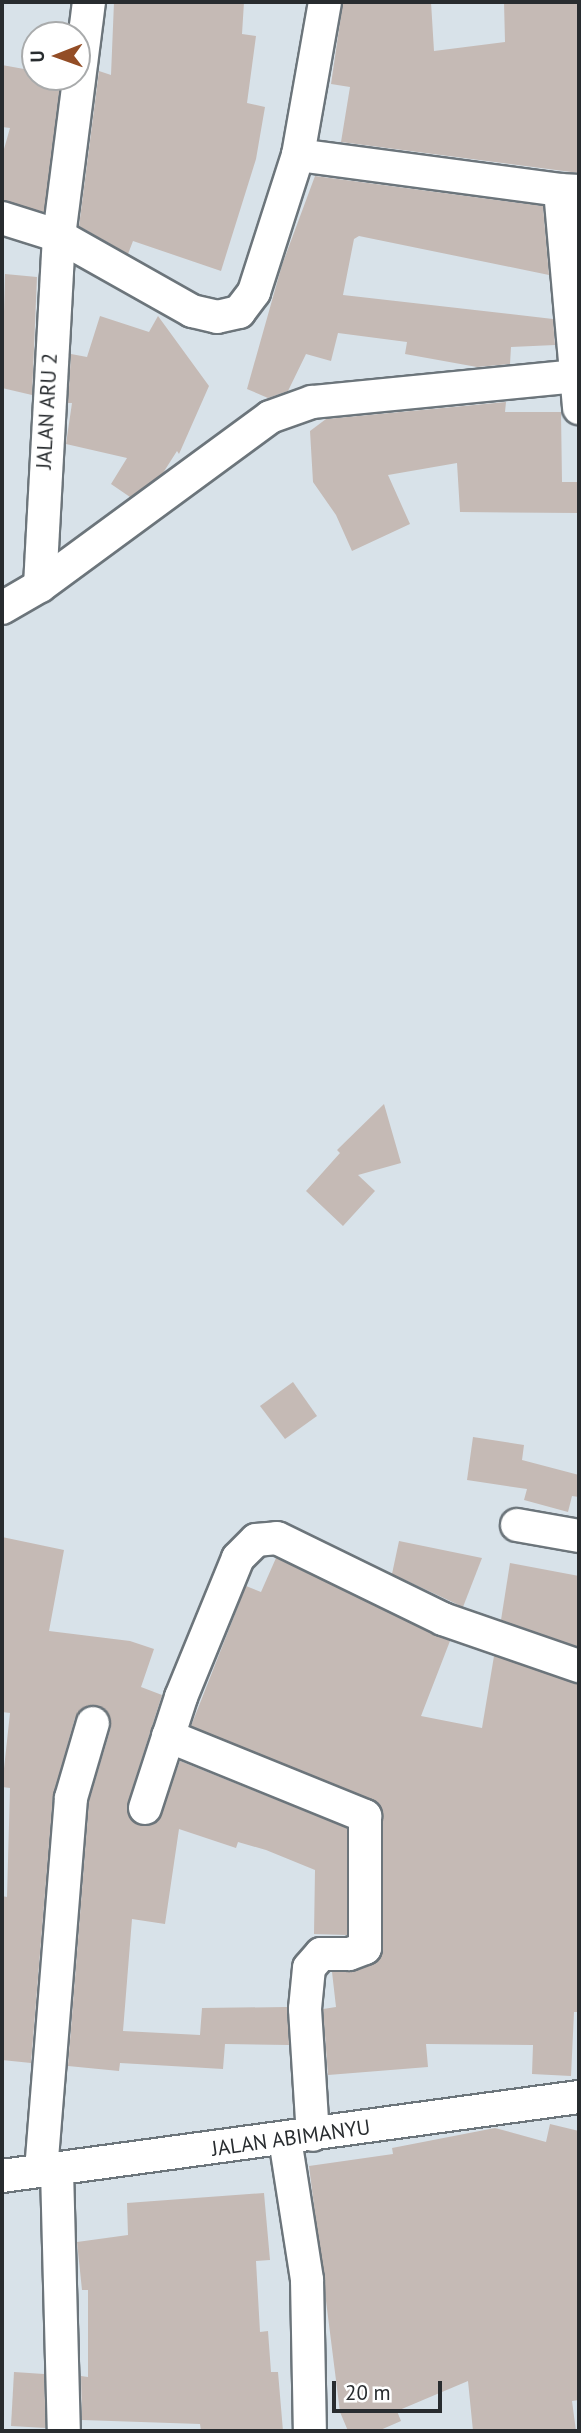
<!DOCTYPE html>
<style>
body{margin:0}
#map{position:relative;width:581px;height:2433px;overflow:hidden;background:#d8e2e9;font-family:"PT Sans",sans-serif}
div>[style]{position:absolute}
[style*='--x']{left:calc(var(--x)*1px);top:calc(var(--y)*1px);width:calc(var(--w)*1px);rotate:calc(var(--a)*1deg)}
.building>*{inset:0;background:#c5bab5}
.roads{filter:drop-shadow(2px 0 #6c757b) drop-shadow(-2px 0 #6c757b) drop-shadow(0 2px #6c757b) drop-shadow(0 -2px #6c757b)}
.street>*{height:32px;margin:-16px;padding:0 16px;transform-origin:16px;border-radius:16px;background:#fff}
span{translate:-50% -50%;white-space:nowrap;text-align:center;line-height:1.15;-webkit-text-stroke:5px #fff;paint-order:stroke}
.street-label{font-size:21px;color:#282c2f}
.frame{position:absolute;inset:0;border:4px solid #282c2f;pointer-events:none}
.north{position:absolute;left:21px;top:21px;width:70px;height:70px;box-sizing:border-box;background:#fff;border:2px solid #a9abac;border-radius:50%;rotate:269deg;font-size:19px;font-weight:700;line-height:28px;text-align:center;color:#282c2f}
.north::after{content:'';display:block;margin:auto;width:24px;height:32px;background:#934d26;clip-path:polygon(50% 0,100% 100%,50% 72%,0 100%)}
.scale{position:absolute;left:332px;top:2381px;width:110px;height:32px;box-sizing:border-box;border:4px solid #282c2f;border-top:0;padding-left:9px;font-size:21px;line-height:24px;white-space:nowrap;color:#282c2f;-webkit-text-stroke:5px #fff;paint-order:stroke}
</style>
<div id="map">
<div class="building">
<i style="clip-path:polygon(114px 2px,244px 2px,242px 34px,256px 36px,247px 103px,265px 107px,256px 159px,221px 271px,133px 241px,128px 254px,79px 226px,99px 71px,111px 75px)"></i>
<i style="clip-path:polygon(343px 2px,431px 2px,434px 51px,505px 42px,504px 2px,579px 2px,579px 173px,341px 142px,350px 87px,331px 84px)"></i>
<i style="clip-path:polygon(2px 65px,35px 71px,35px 77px,61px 77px,44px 212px,2px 200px,2px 156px,10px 128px,2px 127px)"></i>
<i style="clip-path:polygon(315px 176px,543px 206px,549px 275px,359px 236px,354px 239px,343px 295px,553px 319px,555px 345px,511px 347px,510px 364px,477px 367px,405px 354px,407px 342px,338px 333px,331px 361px,306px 354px,288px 391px,268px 398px,247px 389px,282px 265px)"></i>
<i style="clip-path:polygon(5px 274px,37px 277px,32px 395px,2px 388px)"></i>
<i style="clip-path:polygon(100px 316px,149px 332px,158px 316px,209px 386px,179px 454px,177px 451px,163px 473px,130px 497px,111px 484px,127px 458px,66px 444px,72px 403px,68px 403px,71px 354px,87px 357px)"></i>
<i style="clip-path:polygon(506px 402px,505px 412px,561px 412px,562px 482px,577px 482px,578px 513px,460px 512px,457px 463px,388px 475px,410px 524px,352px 551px,336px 515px,313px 482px,310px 431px,326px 419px)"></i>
<i style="clip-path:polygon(384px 1104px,401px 1163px,358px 1175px,375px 1191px,343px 1226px,306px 1191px,340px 1153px,337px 1150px)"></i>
<i style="clip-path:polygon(293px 1382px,317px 1416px,285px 1439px,260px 1406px)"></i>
<i style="clip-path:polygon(473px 1437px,524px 1445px,522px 1460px,579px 1475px,579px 1497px,572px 1496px,568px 1512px,524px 1500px,527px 1489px,467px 1480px)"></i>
<i style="clip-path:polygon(2px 1537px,64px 1550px,49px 1631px,130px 1641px,154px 1649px,141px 1687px,162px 1695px,128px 1802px,132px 1821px,148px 1826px,158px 1821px,180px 1761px,347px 1828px,347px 1935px,314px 1934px,315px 1870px,266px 1850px,238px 1842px,236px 1848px,179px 1829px,165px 1924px,132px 1919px,123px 2031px,200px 2035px,202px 2008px,287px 2007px,289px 2045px,225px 2044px,223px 2069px,120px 2063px,119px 2071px,68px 2066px,89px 1801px,111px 1727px,106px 1710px,89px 1705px,75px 1718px,53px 1796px,31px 2063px,2px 2060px,2px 1896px,7px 1897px,10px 1788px,2px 1787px,10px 1713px,2px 1712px)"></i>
<i style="clip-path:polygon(399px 1541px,482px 1558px,463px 1607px,392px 1574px)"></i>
<i style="clip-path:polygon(276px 1558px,450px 1641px,421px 1716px,482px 1728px,494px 1656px,579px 1684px,579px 2012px,574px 2012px,571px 2076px,532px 2074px,533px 2045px,426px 2044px,428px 2067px,328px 2075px,323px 2009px,336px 2007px,332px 1972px,371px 1965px,383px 1949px,381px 1806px,191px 1726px,246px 1586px,261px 1592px)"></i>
<i style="clip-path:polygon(510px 1563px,579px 1576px,579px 1647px,501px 1620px)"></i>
<i style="clip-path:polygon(550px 2124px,579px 2131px,579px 2400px,572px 2401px,576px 2431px,473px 2431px,468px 2381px,397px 2411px,401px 2421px,378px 2431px,348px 2431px,340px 2412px,309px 2166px,393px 2154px,392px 2148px,495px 2128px,546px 2142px)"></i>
<i style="clip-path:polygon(264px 2193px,270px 2260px,256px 2261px,260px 2332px,268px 2331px,271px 2372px,278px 2372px,283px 2431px,201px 2431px,200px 2424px,82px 2420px,81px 2376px,88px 2377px,88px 2290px,82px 2290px,77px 2242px,128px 2235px,127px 2203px)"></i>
<i style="clip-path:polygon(14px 2372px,44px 2374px,46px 2428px,11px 2426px)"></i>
</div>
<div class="roads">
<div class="street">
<i style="--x:298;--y:155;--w:264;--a:7.6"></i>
<i style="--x:579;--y:191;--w:19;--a:-177"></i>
<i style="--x:560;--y:190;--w:219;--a:85"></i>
<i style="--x:2;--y:218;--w:60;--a:17.5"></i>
<i style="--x:59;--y:236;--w:153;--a:29.4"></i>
<i style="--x:192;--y:311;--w:26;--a:13"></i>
<i style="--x:217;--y:317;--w:23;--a:-13"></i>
<i style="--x:239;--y:312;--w:25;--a:-53"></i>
<i style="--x:254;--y:292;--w:144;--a:-72.2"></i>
<i style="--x:298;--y:155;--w:155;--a:-80"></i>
<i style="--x:40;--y:586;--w:351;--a:-86.9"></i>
<i style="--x:59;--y:236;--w:236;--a:-82.7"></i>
<i style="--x:2;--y:608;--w:44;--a:-30.1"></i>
<i style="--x:40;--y:586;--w:285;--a:-36.3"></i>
<i style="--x:270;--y:417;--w:45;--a:-19.7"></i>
<i style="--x:312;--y:402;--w:268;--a:-5.6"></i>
<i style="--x:517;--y:1525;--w:63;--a:10.1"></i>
<i style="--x:168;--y:1736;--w:213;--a:22.1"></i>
<i style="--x:365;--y:1816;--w:132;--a:90"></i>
<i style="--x:365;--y:1948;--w:17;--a:159"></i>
<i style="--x:349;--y:1954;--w:28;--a:180"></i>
<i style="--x:321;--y:1954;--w:18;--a:131"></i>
<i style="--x:309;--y:1968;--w:41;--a:95.6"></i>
<i style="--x:305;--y:2009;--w:126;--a:86.4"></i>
<i style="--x:145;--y:1808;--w:117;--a:-72"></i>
<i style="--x:181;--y:1697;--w:150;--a:-67.7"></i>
<i style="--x:238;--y:1558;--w:25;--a:-45"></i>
<i style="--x:256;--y:1540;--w:21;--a:-5"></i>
<i style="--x:277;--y:1538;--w:185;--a:26"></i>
<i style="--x:443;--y:1619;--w:144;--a:19.1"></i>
<i style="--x:285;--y:2139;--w:143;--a:81.1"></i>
<i style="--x:307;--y:2280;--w:151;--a:88.9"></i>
<i style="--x:57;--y:2170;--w:261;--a:88.5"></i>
<i style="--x:41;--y:2171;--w:374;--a:-85.4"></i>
<i style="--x:71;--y:1798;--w:78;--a:-73.7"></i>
<i style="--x:2;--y:2176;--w:582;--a:-7.8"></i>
</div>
</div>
<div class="street-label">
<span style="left:47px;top:411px;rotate:-87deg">JALAN ARU 2</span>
<span style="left:291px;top:2138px;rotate:-8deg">JALAN ABIMANYU</span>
</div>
<div class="frame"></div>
<div class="north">U</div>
<div class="scale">20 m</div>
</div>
